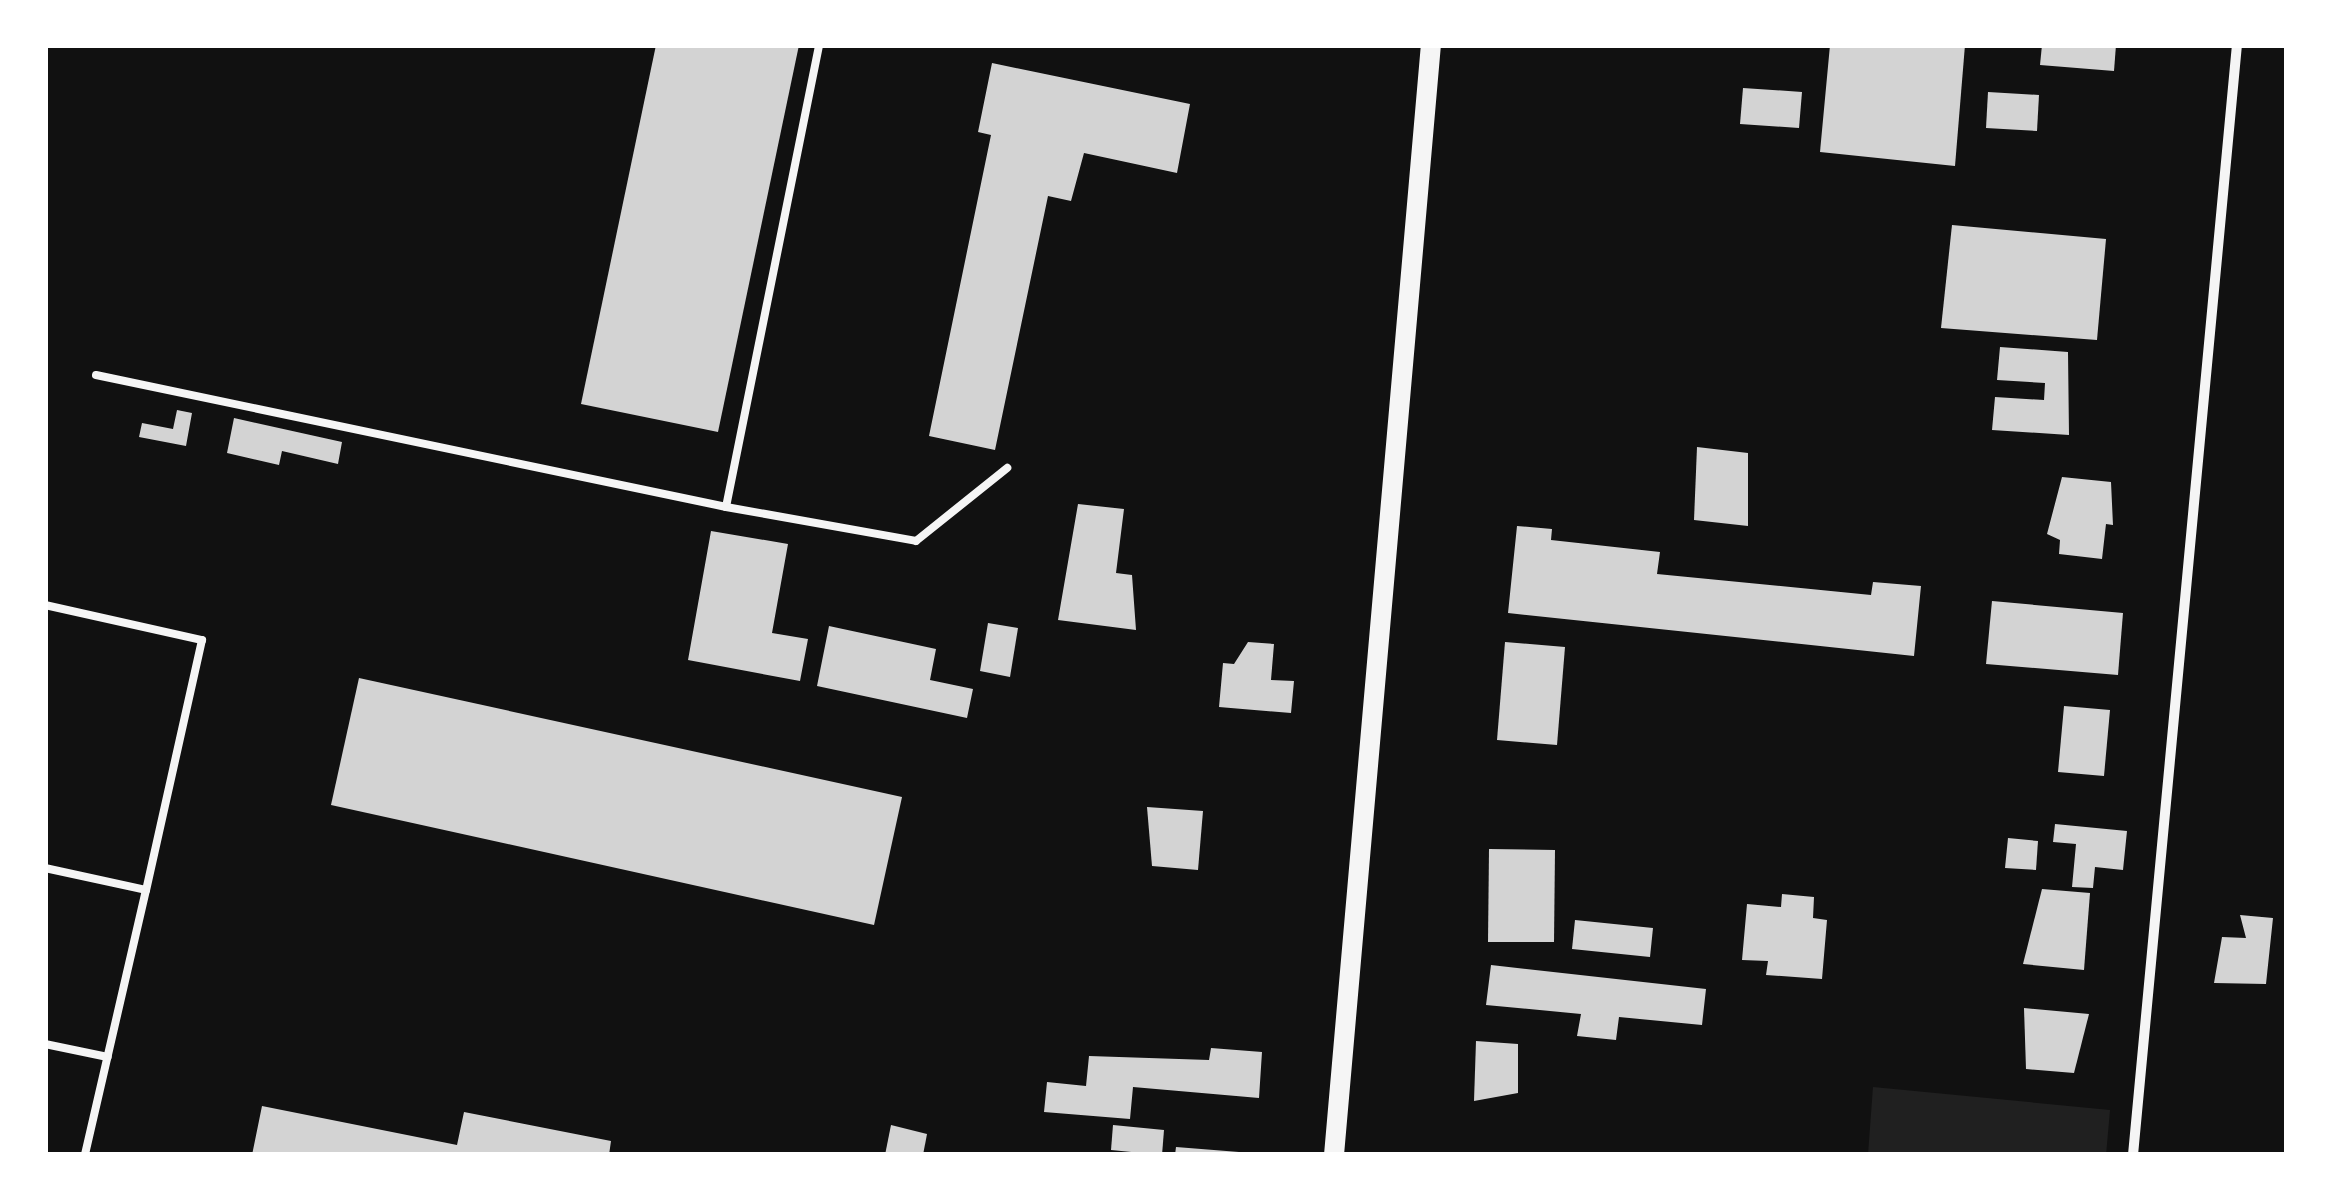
<!DOCTYPE html>
<style>
body{margin:0}
#map{position:relative;width:2332px;height:1200px;overflow:hidden;background:#111;font-family:Raleway,sans-serif}
div>[style]{position:absolute}
[style*='--x']{left:calc(var(--x)*1px);top:calc(var(--y)*1px);width:calc(var(--w)*1px);rotate:calc(var(--a)*1deg)}
.green>*{inset:0;background:#202020}
.building>*{inset:0;background:#d3d3d3}
.service>*{height:8px;margin:-4px;padding:0 4px;transform-origin:4px;border-radius:4px;background:#f5f5f5}
.minor>*{height:10px;margin:-5px;padding:0 5px;transform-origin:5px;border-radius:5px;background:#f5f5f5}
.secondary>*{height:20px;margin:-10px;padding:0 10px;transform-origin:10px;border-radius:10px;background:#f5f5f5}
span{translate:-50% -50%;white-space:nowrap;text-align:center;line-height:1.15;-webkit-text-stroke:8px #fff;paint-order:stroke}
.frame{position:absolute;inset:0;border:48px solid #fff;pointer-events:none}
</style>
<div id="map">
<div class="green">
<i style="clip-path:polygon(1873px 1087px,2110px 1110px,2106px 1155px,1868px 1155px)"></i>
</div>
<div class="building">
<i style="clip-path:polygon(656px 45px,799px 45px,718px 432px,581px 404px)"></i>
<i style="clip-path:polygon(1830px 45px,1965px 45px,1955px 166px,1820px 152px)"></i>
<i style="clip-path:polygon(2042px 45px,2116px 45px,2114px 71px,2040px 65px)"></i>
<i style="clip-path:polygon(992px 63px,1190px 104px,1177px 173px,1084px 153px,1071px 201px,1048px 196px,995px 450px,929px 436px,991px 135px,978px 132px)"></i>
<i style="clip-path:polygon(1743px 88px,1802px 92px,1799px 128px,1740px 124px)"></i>
<i style="clip-path:polygon(1988px 92px,2039px 95px,2037px 131px,1986px 128px)"></i>
<i style="clip-path:polygon(1952px 225px,2106px 239px,2097px 340px,1941px 328px)"></i>
<i style="clip-path:polygon(2000px 347px,2068px 352px,2069px 435px,1992px 430px,1995px 397px,2044px 400px,2045px 383px,1997px 380px)"></i>
<i style="clip-path:polygon(177px 410px,192px 413px,186px 446px,139px 437px,142px 423px,173px 429px)"></i>
<i style="clip-path:polygon(234px 418px,342px 442px,338px 464px,282px 451px,279px 465px,227px 453px)"></i>
<i style="clip-path:polygon(1697px 447px,1748px 453px,1748px 526px,1694px 520px)"></i>
<i style="clip-path:polygon(2062px 477px,2111px 482px,2113px 525px,2106px 524px,2102px 559px,2059px 554px,2060px 540px,2047px 534px)"></i>
<i style="clip-path:polygon(1078px 504px,1124px 509px,1116px 573px,1132px 575px,1136px 630px,1058px 620px)"></i>
<i style="clip-path:polygon(1517px 526px,1552px 529px,1551px 540px,1660px 552px,1657px 574px,1871px 595px,1873px 582px,1921px 586px,1914px 656px,1508px 613px)"></i>
<i style="clip-path:polygon(711px 531px,788px 544px,772px 633px,808px 639px,800px 681px,688px 660px)"></i>
<i style="clip-path:polygon(1992px 601px,2123px 613px,2118px 675px,1986px 664px)"></i>
<i style="clip-path:polygon(988px 623px,1018px 628px,1010px 677px,980px 671px)"></i>
<i style="clip-path:polygon(829px 626px,936px 649px,930px 680px,973px 689px,967px 718px,817px 686px)"></i>
<i style="clip-path:polygon(1248px 642px,1274px 644px,1271px 680px,1294px 681px,1291px 713px,1219px 707px,1223px 663px,1234px 664px)"></i>
<i style="clip-path:polygon(1505px 642px,1565px 647px,1557px 745px,1497px 740px)"></i>
<i style="clip-path:polygon(359px 678px,902px 797px,874px 925px,331px 805px)"></i>
<i style="clip-path:polygon(2064px 706px,2110px 710px,2104px 776px,2058px 772px)"></i>
<i style="clip-path:polygon(1147px 807px,1203px 811px,1198px 870px,1152px 866px)"></i>
<i style="clip-path:polygon(2055px 824px,2127px 831px,2123px 870px,2095px 867px,2093px 888px,2072px 887px,2076px 844px,2053px 842px)"></i>
<i style="clip-path:polygon(2008px 838px,2038px 841px,2036px 870px,2005px 868px)"></i>
<i style="clip-path:polygon(1489px 849px,1555px 850px,1554px 942px,1488px 942px)"></i>
<i style="clip-path:polygon(2042px 889px,2090px 893px,2084px 970px,2023px 964px)"></i>
<i style="clip-path:polygon(1782px 894px,1814px 897px,1813px 918px,1827px 920px,1822px 979px,1766px 975px,1768px 961px,1742px 960px,1747px 904px,1781px 907px)"></i>
<i style="clip-path:polygon(2240px 915px,2273px 918px,2266px 984px,2214px 983px,2222px 937px,2246px 938px)"></i>
<i style="clip-path:polygon(1575px 920px,1653px 928px,1650px 957px,1572px 949px)"></i>
<i style="clip-path:polygon(1491px 965px,1706px 989px,1702px 1025px,1619px 1017px,1616px 1040px,1577px 1036px,1581px 1014px,1486px 1005px)"></i>
<i style="clip-path:polygon(2024px 1008px,2089px 1014px,2074px 1073px,2026px 1069px)"></i>
<i style="clip-path:polygon(1476px 1041px,1518px 1044px,1518px 1093px,1474px 1101px)"></i>
<i style="clip-path:polygon(1211px 1048px,1262px 1052px,1259px 1098px,1133px 1087px,1130px 1119px,1044px 1112px,1047px 1082px,1086px 1086px,1089px 1056px,1209px 1060px)"></i>
<i style="clip-path:polygon(262px 1106px,457px 1145px,464px 1112px,611px 1141px,609px 1155px,252px 1155px)"></i>
<i style="clip-path:polygon(891px 1125px,927px 1134px,923px 1155px,885px 1155px)"></i>
<i style="clip-path:polygon(1113px 1125px,1164px 1130px,1162px 1155px,1111px 1150px)"></i>
<i style="clip-path:polygon(1176px 1147px,1239px 1152px,1239px 1155px,1175px 1155px)"></i>
</div>
<div class="service">
<i style="--x:96;--y:375;--w:644;--a:11.83"></i>
<i style="--x:726;--y:507;--w:471;--a:-78.6"></i>
<i style="--x:726;--y:507;--w:193;--a:10.1"></i>
<i style="--x:916;--y:541;--w:117;--a:-38.7"></i>
<i style="--x:45;--y:605;--w:161;--a:12.6"></i>
<i style="--x:202;--y:640;--w:256;--a:102.6"></i>
<i style="--x:45;--y:868;--w:103;--a:12.3"></i>
<i style="--x:146;--y:890;--w:272;--a:103"></i>
<i style="--x:45;--y:1044;--w:64;--a:11.7"></i>
</div>
<div class="minor">
<i style="--x:2133;--y:1155;--w:1115;--a:-84.65"></i>
</div>
<div class="secondary">
<i style="--x:1334;--y:1155;--w:1114;--a:-85.01"></i>
</div>
<div class="frame"></div>
</div>
